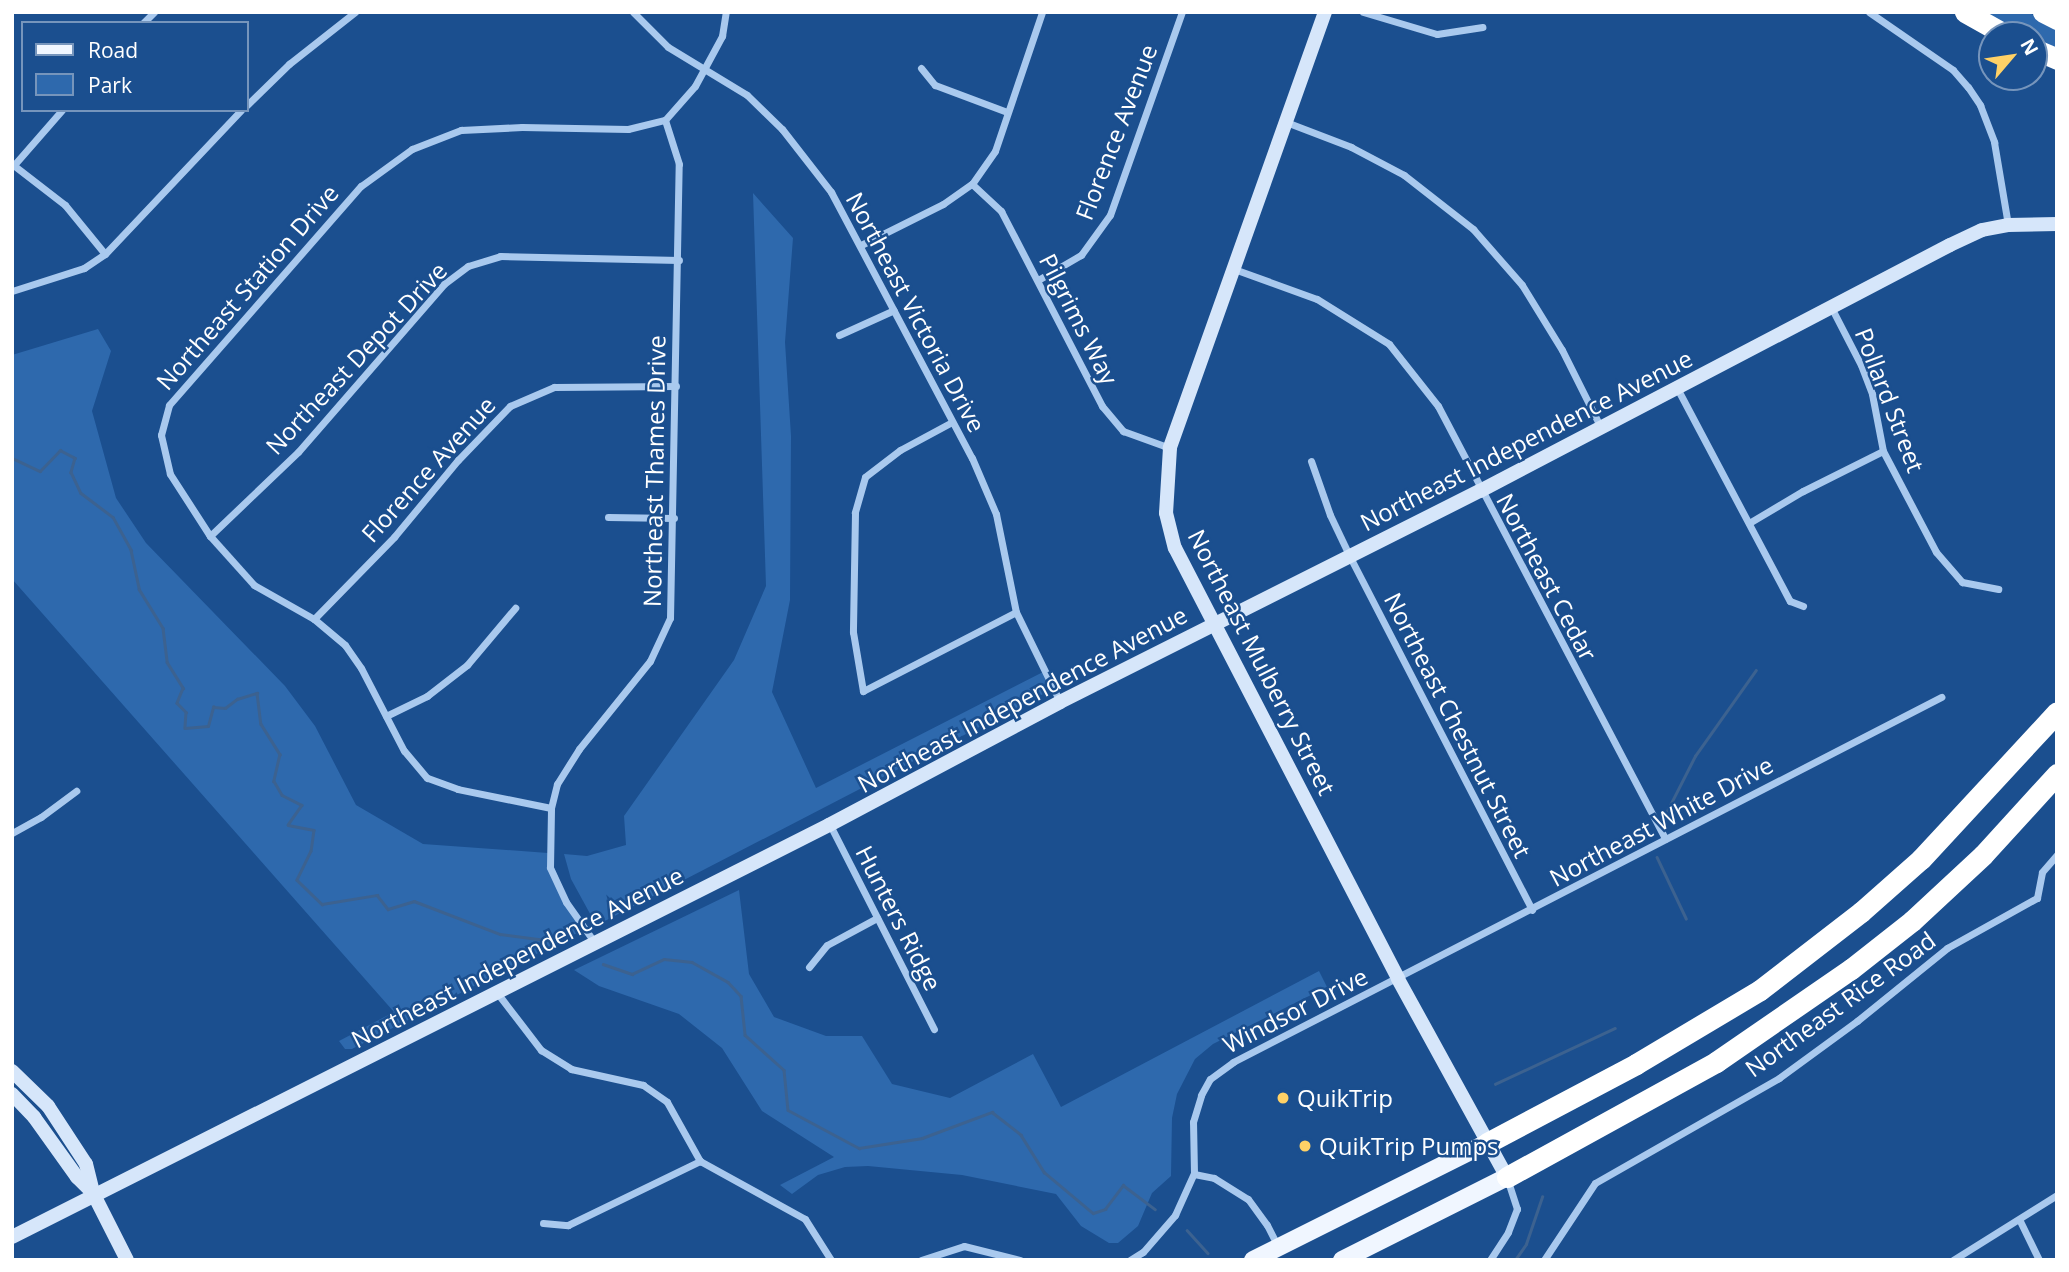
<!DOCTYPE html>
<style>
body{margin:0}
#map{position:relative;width:2069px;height:1272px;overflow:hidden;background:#1b4f8f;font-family:"Open Sans",sans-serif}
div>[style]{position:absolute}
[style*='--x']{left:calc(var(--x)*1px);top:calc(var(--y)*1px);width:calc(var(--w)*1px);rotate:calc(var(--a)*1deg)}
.green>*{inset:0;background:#2e69ad}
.stream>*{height:2.5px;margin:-1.25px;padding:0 1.25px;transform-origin:1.25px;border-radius:1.25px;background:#3c6290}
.street>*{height:7px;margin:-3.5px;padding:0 3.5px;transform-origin:3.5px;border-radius:3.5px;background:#a9c9ee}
.secondary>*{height:14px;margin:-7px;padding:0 7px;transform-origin:7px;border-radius:7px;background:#d6e6fa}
.primary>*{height:18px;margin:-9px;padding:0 9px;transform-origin:9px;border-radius:9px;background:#f0f6ff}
.highway>*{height:21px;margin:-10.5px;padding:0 10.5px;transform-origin:10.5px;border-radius:10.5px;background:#fff}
.dots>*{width:19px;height:19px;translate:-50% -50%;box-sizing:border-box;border:4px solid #1b4f8f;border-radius:50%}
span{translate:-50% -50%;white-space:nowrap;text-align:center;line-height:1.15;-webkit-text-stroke:5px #1b4f8f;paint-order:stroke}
.street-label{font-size:24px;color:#fff}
.poi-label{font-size:24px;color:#fff}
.left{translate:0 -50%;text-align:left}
.frame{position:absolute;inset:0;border:14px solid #fff;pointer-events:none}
.legend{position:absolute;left:21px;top:21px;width:228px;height:91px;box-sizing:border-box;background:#1b4f8f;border:2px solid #7695bc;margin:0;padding:9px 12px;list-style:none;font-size:21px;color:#fff}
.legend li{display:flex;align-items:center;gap:14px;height:35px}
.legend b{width:35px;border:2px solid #7695bc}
.north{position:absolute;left:1978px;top:21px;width:70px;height:70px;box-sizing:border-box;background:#1b4f8f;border:2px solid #7695bc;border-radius:50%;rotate:61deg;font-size:19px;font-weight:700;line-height:28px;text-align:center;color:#fff}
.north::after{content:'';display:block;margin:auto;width:24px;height:32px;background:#ffd166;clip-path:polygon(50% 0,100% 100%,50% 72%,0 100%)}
</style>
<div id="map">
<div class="green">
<i style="clip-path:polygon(1975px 12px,2027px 12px,2057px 26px,2057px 52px,2034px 42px,2034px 35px,2017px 35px)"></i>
<i style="clip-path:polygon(753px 193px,793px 238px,785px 342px,791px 436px,790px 600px,772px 692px,816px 788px,1045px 671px,1051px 690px,601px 923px,594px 921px,571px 879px,564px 854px,587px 856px,626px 845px,624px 816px,734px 660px,766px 586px)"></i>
<i style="clip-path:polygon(98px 329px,111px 351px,92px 411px,116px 498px,146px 543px,285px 686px,315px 726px,356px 805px,423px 844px,548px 853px,581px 931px,352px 1049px,345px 1049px,339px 1041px,394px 1012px,12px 579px,12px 355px)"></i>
<i style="clip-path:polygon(739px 890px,749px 974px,774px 1017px,826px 1036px,862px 1036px,892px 1084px,950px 1098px,1033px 1054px,1061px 1107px,1319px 971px,1327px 987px,1213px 1044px,1195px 1059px,1177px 1094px,1172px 1118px,1171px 1176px,1152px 1193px,1138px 1226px,1118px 1243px,1109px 1243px,1081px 1226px,1056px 1194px,962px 1175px,868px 1166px,845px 1167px,818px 1175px,792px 1194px,780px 1185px,834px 1157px,762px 1111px,722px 1048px,679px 1014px,599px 986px,574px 970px)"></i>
</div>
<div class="stream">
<i style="--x:12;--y:458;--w:31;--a:25"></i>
<i style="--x:40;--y:471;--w:29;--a:-46"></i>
<i style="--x:60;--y:450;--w:17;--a:28"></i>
<i style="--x:75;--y:458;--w:15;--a:106"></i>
<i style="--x:71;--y:472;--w:23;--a:65"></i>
<i style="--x:81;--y:493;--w:40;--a:37"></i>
<i style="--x:113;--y:517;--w:38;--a:61"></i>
<i style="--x:131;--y:550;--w:40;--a:78"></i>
<i style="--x:139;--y:589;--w:46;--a:58.4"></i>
<i style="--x:163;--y:628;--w:34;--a:83"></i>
<i style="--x:167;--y:662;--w:31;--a:58"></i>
<i style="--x:183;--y:688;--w:16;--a:112"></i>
<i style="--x:177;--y:703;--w:13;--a:45"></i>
<i style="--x:186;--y:712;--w:16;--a:94"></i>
<i style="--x:185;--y:728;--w:23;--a:-5"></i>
<i style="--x:208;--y:726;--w:20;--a:-75"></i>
<i style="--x:213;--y:707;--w:12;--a:5"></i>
<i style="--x:225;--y:708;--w:15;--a:-37"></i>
<i style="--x:237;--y:699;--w:21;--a:-17"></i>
<i style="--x:257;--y:693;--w:31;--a:83"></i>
<i style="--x:261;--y:724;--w:36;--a:58"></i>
<i style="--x:280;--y:754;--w:28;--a:103"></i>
<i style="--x:274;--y:781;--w:16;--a:60"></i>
<i style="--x:282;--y:795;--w:22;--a:27"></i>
<i style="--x:302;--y:805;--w:24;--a:125"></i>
<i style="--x:288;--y:825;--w:26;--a:11"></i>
<i style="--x:314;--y:830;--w:21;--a:98"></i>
<i style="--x:311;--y:851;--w:32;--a:116"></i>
<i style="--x:297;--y:880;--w:35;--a:44"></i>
<i style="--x:322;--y:904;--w:56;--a:-9.3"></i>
<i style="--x:377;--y:895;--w:18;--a:52"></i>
<i style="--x:388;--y:909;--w:27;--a:-17"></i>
<i style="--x:414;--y:901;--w:92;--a:21"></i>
<i style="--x:500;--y:934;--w:53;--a:7.5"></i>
<i style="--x:1667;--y:811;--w:62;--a:-63"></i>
<i style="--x:1695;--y:756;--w:105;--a:-54.7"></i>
<i style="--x:1657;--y:857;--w:68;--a:64.6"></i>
<i style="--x:603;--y:964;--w:31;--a:19"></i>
<i style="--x:632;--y:974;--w:35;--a:-25"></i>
<i style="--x:664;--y:959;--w:28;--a:6"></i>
<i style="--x:692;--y:962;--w:41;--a:29.1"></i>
<i style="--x:728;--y:982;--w:19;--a:47"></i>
<i style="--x:741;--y:996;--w:39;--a:84"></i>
<i style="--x:745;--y:1035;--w:52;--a:41.9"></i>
<i style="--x:784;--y:1070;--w:40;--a:84.3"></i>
<i style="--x:788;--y:1110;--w:81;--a:28.2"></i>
<i style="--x:859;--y:1148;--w:64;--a:-9"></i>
<i style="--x:922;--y:1138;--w:75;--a:-20.4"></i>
<i style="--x:992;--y:1112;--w:37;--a:38"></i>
<i style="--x:1021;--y:1135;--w:44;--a:58.1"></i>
<i style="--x:1044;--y:1172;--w:64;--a:39.9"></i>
<i style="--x:1093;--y:1213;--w:13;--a:-18"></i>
<i style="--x:1105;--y:1209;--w:30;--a:-53"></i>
<i style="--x:1123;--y:1185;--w:40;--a:37"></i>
<i style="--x:1495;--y:1084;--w:132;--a:-25"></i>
<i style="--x:1187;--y:1230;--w:31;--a:48"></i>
<i style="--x:1515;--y:1260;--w:19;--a:-55"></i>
<i style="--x:1526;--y:1244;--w:50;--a:-71.2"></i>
</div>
<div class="street">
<i style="--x:633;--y:12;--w:49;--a:45"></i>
<i style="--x:668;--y:47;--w:92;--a:31.3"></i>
<i style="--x:747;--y:95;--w:49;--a:44.2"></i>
<i style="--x:782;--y:129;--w:80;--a:52.1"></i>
<i style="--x:831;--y:192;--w:301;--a:62.1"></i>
<i style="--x:972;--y:458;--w:61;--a:66.8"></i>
<i style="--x:996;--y:514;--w:100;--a:78.5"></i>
<i style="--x:1016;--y:612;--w:100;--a:63.9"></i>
<i style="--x:1363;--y:12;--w:77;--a:16.6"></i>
<i style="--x:1437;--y:34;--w:46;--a:-8.8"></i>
<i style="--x:1869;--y:12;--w:102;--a:34.6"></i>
<i style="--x:1953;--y:70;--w:23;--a:49"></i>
<i style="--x:1968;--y:87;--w:22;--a:56"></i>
<i style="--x:1980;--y:105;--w:40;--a:69"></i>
<i style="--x:1994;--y:142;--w:84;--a:80.4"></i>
<i style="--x:143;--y:23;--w:16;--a:-45"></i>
<i style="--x:921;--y:68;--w:22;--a:51"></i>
<i style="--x:935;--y:85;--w:77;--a:20.6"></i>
<i style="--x:247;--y:105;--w:59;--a:-44.3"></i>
<i style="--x:289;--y:64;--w:84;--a:-38.2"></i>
<i style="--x:1286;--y:122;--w:70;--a:21"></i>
<i style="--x:1351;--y:147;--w:60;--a:27.8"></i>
<i style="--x:1404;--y:175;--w:88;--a:38"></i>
<i style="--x:1473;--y:229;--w:74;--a:48.8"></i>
<i style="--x:1522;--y:285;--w:76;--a:58.4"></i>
<i style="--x:1562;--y:350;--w:85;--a:63.4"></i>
<i style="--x:12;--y:164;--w:67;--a:37.7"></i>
<i style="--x:65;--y:205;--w:63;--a:50.8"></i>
<i style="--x:14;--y:165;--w:73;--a:-48.9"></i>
<i style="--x:972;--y:184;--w:40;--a:43"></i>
<i style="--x:1001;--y:211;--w:220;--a:62.6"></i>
<i style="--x:1102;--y:406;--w:33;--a:50"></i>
<i style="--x:1123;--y:431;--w:50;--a:19.9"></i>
<i style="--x:861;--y:245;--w:92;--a:-26.6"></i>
<i style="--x:943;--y:204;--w:35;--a:-35"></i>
<i style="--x:972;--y:184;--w:40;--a:-55.1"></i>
<i style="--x:995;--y:151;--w:147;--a:-71.3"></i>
<i style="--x:1234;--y:269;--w:88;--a:19.9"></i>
<i style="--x:1317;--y:299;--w:85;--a:32"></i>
<i style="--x:1389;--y:344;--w:79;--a:51.7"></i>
<i style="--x:1438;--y:406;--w:489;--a:62.3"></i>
<i style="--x:1038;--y:280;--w:50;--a:-30.2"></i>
<i style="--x:1081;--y:255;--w:49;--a:-54.1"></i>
<i style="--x:1110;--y:215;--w:215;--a:-70.5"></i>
<i style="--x:12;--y:291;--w:76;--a:-17.7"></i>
<i style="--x:84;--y:268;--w:25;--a:-34"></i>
<i style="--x:105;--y:254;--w:198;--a:-46.6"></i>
<i style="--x:1831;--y:307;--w:65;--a:62.7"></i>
<i style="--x:1861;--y:365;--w:31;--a:69"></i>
<i style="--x:1872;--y:394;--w:58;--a:79.1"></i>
<i style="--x:1883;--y:451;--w:114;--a:62.3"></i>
<i style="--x:1936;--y:552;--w:40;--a:49"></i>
<i style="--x:1962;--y:582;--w:37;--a:11"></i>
<i style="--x:839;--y:335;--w:60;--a:-24.4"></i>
<i style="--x:1677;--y:388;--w:241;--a:62.1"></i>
<i style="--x:1790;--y:601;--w:14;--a:21"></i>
<i style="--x:952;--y:422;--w:59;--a:151.7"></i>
<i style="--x:900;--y:450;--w:44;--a:142.4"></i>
<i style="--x:865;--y:477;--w:37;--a:106"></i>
<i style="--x:855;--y:513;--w:119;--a:91"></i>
<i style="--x:853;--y:632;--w:60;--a:80.4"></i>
<i style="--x:863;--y:691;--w:172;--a:-27.3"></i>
<i style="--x:1311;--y:461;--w:57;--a:70.6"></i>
<i style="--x:1330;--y:515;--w:47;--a:64.5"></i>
<i style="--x:1350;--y:557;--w:397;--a:62.7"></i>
<i style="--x:608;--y:517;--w:66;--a:0.9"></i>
<i style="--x:1749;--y:523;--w:63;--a:-30.7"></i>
<i style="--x:1803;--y:491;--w:89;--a:-26.6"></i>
<i style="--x:210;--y:536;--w:122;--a:-43.7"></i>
<i style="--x:298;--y:452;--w:223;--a:-49"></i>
<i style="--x:444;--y:284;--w:30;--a:-37"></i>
<i style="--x:468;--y:266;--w:34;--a:-17"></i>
<i style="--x:500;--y:256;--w:179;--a:1.3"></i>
<i style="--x:314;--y:619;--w:115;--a:-45.7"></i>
<i style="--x:394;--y:537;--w:100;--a:-50.3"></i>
<i style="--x:458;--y:460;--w:75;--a:-46.1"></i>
<i style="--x:510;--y:406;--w:48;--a:-23.4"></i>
<i style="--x:554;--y:387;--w:122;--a:-0.5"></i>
<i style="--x:386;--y:716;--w:46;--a:-26"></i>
<i style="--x:427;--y:696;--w:51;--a:-37.8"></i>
<i style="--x:467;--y:665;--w:75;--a:-49.9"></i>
<i style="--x:551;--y:808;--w:95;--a:-168.5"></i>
<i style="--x:458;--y:789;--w:33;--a:-160"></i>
<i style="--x:427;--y:778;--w:35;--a:-130"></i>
<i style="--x:404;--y:751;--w:93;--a:-117.4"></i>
<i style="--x:361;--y:668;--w:28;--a:-125"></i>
<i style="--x:345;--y:645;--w:40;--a:-140"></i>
<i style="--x:314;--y:619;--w:69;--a:-150.5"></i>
<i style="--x:254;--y:585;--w:66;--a:-131.9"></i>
<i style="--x:210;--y:536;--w:74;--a:-122.8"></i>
<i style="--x:170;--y:474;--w:40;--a:-103"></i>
<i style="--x:161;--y:435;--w:31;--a:-75"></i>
<i style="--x:169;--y:405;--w:291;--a:-48.8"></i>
<i style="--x:361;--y:186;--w:63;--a:-36"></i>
<i style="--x:412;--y:149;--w:53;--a:-21.2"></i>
<i style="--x:461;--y:130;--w:61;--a:-2.8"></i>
<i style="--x:522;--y:127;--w:106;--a:1.1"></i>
<i style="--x:628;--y:129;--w:38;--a:-14"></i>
<i style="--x:665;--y:120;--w:45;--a:-48.6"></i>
<i style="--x:695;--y:86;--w:57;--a:-61.6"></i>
<i style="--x:722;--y:36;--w:24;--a:-81"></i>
<i style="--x:830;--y:825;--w:229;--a:63"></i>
<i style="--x:12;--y:833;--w:33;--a:-29"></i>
<i style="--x:41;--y:817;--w:44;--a:-36.6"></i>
<i style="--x:595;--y:943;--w:50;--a:-125.3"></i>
<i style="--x:566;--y:902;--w:38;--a:-115"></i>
<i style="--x:550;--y:867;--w:59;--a:-89"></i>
<i style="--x:551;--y:808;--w:25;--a:-76"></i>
<i style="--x:557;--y:784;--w:41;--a:-57.8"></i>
<i style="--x:579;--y:749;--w:113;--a:-51.1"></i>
<i style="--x:650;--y:661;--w:47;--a:-65.1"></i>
<i style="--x:670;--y:618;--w:454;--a:-88.9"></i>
<i style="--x:679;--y:164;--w:46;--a:-107.7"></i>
<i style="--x:809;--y:967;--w:28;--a:-51"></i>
<i style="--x:827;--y:945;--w:57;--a:-28.4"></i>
<i style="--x:498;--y:994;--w:71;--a:52.5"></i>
<i style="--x:541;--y:1050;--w:36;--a:32"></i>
<i style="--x:571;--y:1069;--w:74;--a:12.5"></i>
<i style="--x:643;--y:1085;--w:29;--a:35"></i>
<i style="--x:667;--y:1102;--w:68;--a:60.8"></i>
<i style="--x:700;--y:1161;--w:120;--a:28.9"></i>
<i style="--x:805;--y:1219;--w:49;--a:57.6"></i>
<i style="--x:1194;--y:1174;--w:20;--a:11"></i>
<i style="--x:1214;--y:1178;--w:40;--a:32"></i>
<i style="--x:1248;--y:1199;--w:32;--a:54"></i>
<i style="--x:1267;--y:1225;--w:25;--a:63"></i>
<i style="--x:2020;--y:1221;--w:43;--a:64"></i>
<i style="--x:543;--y:1223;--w:25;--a:5"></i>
<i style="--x:568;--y:1225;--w:147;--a:-25.9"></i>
<i style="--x:921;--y:1260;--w:45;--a:-18"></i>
<i style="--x:964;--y:1246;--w:58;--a:14"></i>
<i style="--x:1130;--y:1260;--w:15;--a:-32"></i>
<i style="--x:1143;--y:1252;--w:49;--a:-49.1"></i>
<i style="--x:1175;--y:1215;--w:46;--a:-65.7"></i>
<i style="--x:1194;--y:1173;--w:51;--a:-91.1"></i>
<i style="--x:1193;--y:1122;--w:28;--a:-73"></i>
<i style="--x:1201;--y:1095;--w:18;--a:-61"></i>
<i style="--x:1210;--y:1079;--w:29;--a:-36"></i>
<i style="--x:1233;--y:1062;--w:797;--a:-27.27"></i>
<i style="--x:1490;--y:1260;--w:33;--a:-57"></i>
<i style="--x:1508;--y:1232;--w:25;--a:-69"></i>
<i style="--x:1517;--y:1209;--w:33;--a:-108"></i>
<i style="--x:1544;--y:1260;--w:92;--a:-56.5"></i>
<i style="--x:1595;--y:1183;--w:212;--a:-29.7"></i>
<i style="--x:1779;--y:1078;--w:97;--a:-36.2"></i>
<i style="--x:1857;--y:1021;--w:116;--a:-39"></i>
<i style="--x:1947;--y:948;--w:103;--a:-29.1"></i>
<i style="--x:2037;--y:898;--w:26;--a:-79"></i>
<i style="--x:2042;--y:872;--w:23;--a:-49"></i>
<i style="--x:1953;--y:1260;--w:123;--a:-32"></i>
</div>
<div class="secondary">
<i style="--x:1325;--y:12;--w:463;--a:109.6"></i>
<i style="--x:1170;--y:448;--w:65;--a:93.5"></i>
<i style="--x:1166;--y:513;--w:36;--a:76"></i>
<i style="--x:1175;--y:548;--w:485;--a:62.6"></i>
<i style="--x:1398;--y:979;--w:226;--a:61.2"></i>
<i style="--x:12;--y:1071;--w:50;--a:44.2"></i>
<i style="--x:48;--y:1106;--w:69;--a:56.8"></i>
<i style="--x:86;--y:1164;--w:30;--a:76"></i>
<i style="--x:93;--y:1193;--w:75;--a:63.1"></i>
<i style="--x:12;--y:1094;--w:32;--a:46"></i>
<i style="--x:34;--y:1117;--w:74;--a:54.4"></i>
<i style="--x:77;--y:1177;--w:21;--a:45"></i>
<i style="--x:12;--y:1237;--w:915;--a:-26.76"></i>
<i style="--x:829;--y:825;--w:262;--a:-28"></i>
<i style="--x:1060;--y:702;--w:470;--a:-26.7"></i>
<i style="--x:1480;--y:491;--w:530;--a:-27.63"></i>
<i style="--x:1950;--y:245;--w:35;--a:-25"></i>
<i style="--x:1982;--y:230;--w:26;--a:-11"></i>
<i style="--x:2008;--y:225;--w:49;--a:-1.2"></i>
</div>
<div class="primary">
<i style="--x:1253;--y:1260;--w:262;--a:-26.6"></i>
<i style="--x:1342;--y:1260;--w:185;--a:-26.7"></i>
</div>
<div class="highway">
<i style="--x:1965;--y:12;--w:47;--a:29.3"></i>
<i style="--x:2043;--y:12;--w:16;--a:27"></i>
<i style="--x:2034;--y:49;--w:25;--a:23"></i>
<i style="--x:1487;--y:1143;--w:169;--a:-27.9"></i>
<i style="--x:1636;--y:1064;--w:144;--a:-30.8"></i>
<i style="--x:1760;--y:990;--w:128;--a:-37.7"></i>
<i style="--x:1861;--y:912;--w:80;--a:-41.5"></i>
<i style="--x:1921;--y:859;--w:200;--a:-47.2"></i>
<i style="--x:1507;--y:1177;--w:239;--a:-28.8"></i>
<i style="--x:1716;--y:1062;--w:164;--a:-34.6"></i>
<i style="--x:1851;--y:969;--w:78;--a:-38.2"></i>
<i style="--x:1912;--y:921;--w:97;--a:-42.9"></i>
<i style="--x:1983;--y:855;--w:110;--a:-47.6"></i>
</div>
<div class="dots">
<i style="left:1283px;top:1098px;background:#ffd166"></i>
<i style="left:1305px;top:1146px;background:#ffd166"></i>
</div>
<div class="street-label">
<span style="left:1116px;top:132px;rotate:-69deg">Florence Avenue</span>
<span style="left:247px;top:287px;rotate:-49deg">Northeast Station Drive</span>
<span style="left:916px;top:312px;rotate:62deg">Northeast Victoria Drive</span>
<span style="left:1079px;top:319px;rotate:63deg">Pilgrims Way</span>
<span style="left:356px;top:358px;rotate:-47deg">Northeast Depot Drive</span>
<span style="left:1890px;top:400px;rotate:69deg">Pollard Street</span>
<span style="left:1526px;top:440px;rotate:-27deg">Northeast Independence Avenue</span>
<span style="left:428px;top:469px;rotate:-48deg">Florence Avenue</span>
<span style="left:654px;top:471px;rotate:-89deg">Northeast Thames Drive</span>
<span style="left:1547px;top:577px;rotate:62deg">Northeast Cedar</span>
<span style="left:1262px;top:662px;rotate:63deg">Northeast Mulberry Street</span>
<span style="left:1022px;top:699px;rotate:-28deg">Northeast Independence Avenue</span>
<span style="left:1458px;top:725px;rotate:63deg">Northeast Chestnut Street</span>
<span style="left:1661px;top:821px;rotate:-28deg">Northeast White Drive</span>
<span style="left:899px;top:918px;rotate:63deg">Hunters Ridge</span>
<span style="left:517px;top:957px;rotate:-27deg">Northeast Independence Avenue</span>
<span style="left:1840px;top:1004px;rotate:-36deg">Northeast Rice Road</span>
<span style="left:1295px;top:1010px;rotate:-27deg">Windsor Drive</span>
</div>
<div class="poi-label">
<span class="left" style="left:1297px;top:1098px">QuikTrip</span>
<span class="left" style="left:1319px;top:1146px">QuikTrip Pumps</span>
</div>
<div class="frame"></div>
<ul class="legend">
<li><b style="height:9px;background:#f0f6ff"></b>Road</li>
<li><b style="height:19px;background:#2e69ad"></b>Park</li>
</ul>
<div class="north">N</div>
</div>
